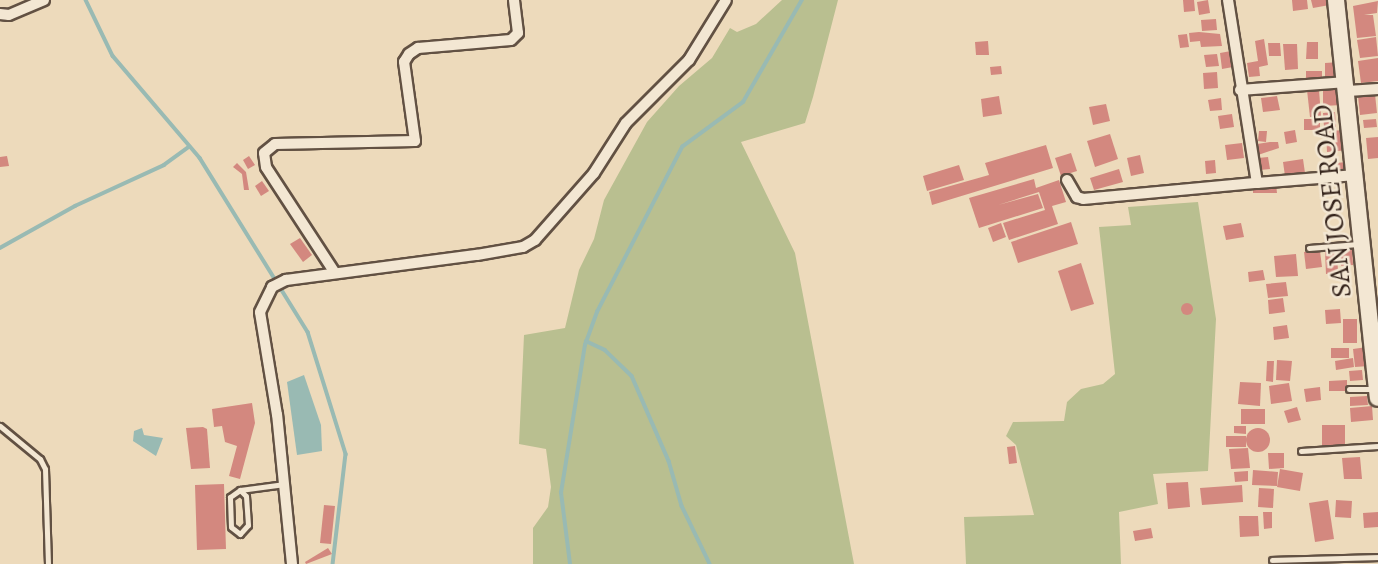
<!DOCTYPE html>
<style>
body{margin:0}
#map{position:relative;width:1378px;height:564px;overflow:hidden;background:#eddabb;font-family:Alegreya,serif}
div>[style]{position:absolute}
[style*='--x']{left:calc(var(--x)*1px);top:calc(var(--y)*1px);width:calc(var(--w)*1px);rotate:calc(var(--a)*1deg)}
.green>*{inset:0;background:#b9bf90}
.water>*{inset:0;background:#99bab3}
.stream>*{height:3.5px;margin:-1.75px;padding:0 1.75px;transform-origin:1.75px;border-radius:1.75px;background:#99bab3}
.building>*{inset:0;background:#d3887f}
.round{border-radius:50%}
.roads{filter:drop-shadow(2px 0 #625143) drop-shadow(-2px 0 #625143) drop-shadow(0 2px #625143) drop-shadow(0 -2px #625143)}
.lane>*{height:5px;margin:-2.5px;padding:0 2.5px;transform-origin:2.5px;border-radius:2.5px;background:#f3e7d3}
.street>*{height:10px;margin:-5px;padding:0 5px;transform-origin:5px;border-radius:5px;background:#f3e7d3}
.secondary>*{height:16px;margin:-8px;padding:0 8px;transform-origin:8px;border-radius:8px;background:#f3e7d3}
span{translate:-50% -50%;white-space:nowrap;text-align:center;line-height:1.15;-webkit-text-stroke:5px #f3e7d3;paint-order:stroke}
.street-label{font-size:28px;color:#34231b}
</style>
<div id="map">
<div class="green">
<i style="clip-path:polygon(782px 0,838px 0,813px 97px,805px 123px,741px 142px,795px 253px,854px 564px,533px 564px,533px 528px,548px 507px,551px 487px,546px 449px,519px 444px,524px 335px,565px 328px,579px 270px,594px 239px,604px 200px,647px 122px,679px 86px,712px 58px,730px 28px,737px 32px,756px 24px)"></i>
<i style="clip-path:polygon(1198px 202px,1216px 319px,1208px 471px,1153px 474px,1158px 504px,1119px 512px,1121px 564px,966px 564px,964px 517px,1034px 515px,1016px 445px,1006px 436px,1013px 422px,1064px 421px,1067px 402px,1081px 389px,1103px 384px,1115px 374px,1099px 227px,1131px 225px,1128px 207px)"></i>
</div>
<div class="water">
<i style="clip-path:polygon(304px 375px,321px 425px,322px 451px,297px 455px,287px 382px)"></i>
<i style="clip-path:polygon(142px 428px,144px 435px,163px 438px,156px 456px,133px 441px,134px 431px)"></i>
</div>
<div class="stream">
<i style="--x:86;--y:0;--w:62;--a:64.3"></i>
<i style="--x:113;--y:56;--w:134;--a:49.5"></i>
<i style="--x:200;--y:158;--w:205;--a:58.2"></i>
<i style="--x:308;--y:332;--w:128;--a:72.7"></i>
<i style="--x:346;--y:454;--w:111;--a:96.7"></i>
<i style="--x:0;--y:248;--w:86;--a:-29.2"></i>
<i style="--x:75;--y:206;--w:98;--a:-24.7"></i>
<i style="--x:164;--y:165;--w:31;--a:-36"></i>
<i style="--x:586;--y:341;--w:21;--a:25"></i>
<i style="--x:605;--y:350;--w:37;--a:44"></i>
<i style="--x:632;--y:376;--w:93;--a:66.5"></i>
<i style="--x:669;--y:461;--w:47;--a:73.9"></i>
<i style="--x:682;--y:506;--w:64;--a:64.2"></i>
<i style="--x:570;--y:564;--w:72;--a:-97.2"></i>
<i style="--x:561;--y:493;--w:150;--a:-80.8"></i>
<i style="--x:585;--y:345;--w:35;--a:-70"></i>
<i style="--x:597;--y:312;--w:186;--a:-62.7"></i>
<i style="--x:682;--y:147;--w:76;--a:-36.4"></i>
<i style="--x:743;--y:102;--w:118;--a:-60"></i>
</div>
<div class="building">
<i style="clip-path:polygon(1183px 0,1194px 0,1195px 11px,1184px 12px)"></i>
<i style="clip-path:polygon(1208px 0,1210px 13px,1199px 15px,1197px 2px)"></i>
<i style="clip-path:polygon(1292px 0,1307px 0,1308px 9px,1293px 11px)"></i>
<i style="clip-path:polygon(1311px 0,1334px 0,1335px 4px,1313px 8px)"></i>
<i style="clip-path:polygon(1378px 1px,1377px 13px,1364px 15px,1373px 15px,1376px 36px,1357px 38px,1353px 6px)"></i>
<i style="clip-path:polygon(1216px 19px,1217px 30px,1202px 31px,1201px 20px)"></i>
<i style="clip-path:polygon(1199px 32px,1220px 34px,1222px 46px,1201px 47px,1200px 41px,1190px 42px,1189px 33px)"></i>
<i style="clip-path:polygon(1187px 34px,1189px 47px,1180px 48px,1178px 35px)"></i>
<i style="clip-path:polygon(1376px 37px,1378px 56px,1360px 58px,1357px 40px)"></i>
<i style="clip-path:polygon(1264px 39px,1268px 65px,1259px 67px,1260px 76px,1249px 77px,1247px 63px,1258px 61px,1255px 41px)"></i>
<i style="clip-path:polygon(988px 41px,989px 55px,976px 55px,975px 42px)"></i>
<i style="clip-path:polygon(1307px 42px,1318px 42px,1318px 59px,1306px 59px)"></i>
<i style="clip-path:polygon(1268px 43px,1280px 43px,1281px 56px,1269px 56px)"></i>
<i style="clip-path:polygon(1283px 44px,1297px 44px,1298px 69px,1285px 70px)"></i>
<i style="clip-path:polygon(1231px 51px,1233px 67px,1222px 69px,1220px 53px)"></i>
<i style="clip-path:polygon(1217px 54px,1219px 66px,1206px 67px,1204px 55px)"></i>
<i style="clip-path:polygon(1378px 58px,1378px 81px,1361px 83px,1358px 61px)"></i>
<i style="clip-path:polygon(1340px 62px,1341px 80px,1325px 81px,1325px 63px)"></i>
<i style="clip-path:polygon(1001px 66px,1002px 74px,991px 75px,990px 67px)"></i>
<i style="clip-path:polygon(1306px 71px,1322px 71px,1322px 83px,1306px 83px)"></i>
<i style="clip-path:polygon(1217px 72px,1218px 88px,1204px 89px,1203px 73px)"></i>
<i style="clip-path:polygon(1342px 87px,1342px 105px,1323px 106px,1323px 88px)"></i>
<i style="clip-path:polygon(1307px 90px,1319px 90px,1321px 116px,1310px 117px)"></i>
<i style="clip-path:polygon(1375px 94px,1377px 113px,1360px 115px,1358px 96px)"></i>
<i style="clip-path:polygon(999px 96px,1002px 114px,983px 117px,981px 99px)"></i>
<i style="clip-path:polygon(1277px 96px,1280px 110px,1263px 112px,1261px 98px)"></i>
<i style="clip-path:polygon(1221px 98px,1222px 110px,1210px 111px,1208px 100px)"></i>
<i style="clip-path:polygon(1106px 104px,1110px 121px,1093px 125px,1089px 107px)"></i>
<i style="clip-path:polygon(1335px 112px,1336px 127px,1324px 127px,1323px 113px)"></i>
<i style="clip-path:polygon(1232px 114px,1234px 127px,1220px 129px,1218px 116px)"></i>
<i style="clip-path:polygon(1304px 119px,1320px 119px,1320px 130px,1304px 130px)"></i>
<i style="clip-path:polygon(1376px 119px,1377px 127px,1364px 128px,1363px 120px)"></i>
<i style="clip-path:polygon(1295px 130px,1297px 142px,1286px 144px,1284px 132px)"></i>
<i style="clip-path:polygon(1347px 130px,1348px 150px,1327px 152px,1326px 131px)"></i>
<i style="clip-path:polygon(1259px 131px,1267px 131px,1266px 142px,1258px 141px)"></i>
<i style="clip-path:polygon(1110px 134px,1118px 159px,1095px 167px,1087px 141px)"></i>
<i style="clip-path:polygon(1378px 137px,1378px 158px,1368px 159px,1366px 138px)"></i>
<i style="clip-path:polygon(1270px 142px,1278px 142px,1279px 148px,1258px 155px,1257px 144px)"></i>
<i style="clip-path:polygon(1242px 143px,1244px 158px,1227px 160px,1225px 145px)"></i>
<i style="clip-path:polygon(1046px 145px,1053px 168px,932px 205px,929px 192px,989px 175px,985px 163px)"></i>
<i style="clip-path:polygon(1071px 153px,1077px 171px,1061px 176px,1055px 158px)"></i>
<i style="clip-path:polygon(1140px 155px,1144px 173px,1131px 176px,1127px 158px)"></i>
<i style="clip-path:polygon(7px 156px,9px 166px,0 167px,0 157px)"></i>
<i style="clip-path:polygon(249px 156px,255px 165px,248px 169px,243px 160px)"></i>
<i style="clip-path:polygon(1268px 157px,1270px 169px,1260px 170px,1258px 158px)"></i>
<i style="clip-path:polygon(1303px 159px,1305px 173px,1285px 176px,1283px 162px)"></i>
<i style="clip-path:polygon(1215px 160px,1216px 173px,1206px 174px,1205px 161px)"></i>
<i style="clip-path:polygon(1348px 162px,1349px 171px,1336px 171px,1335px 163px)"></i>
<i style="clip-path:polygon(237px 163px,246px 172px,249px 190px,244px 190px,242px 174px,233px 167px)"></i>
<i style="clip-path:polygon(959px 165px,964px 180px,927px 191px,923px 176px)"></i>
<i style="clip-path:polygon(1119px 169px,1123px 182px,1094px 190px,1090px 178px)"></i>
<i style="clip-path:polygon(1034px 179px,1036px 188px,1059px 180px,1066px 202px,1052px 206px,1058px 224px,1009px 240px,1003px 223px,1045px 210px,1039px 192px,998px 205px,1038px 194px,1043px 208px,979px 228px,969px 198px)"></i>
<i style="clip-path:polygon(262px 181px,269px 191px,261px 196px,255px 186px)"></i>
<i style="clip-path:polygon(1253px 184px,1276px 184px,1277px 193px,1253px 193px)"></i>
<i style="clip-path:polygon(1071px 222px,1078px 244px,1018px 263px,1011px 242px)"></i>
<i style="clip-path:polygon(1001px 223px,1006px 237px,993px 242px,988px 228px)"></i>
<i style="clip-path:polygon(1241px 223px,1244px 237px,1226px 240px,1223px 226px)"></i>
<i style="clip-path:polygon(300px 238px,312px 255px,303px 262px,290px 244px)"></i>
<i style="clip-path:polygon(1352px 247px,1353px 265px,1341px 266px,1340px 248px)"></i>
<i style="clip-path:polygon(1337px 250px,1338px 273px,1326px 274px,1325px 251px)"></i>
<i style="clip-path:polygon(1320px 251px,1322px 267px,1306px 269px,1304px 252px)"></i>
<i style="clip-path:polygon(1296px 254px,1298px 276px,1276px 277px,1274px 256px)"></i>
<i style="clip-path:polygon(1081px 263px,1094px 304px,1071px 311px,1058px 271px)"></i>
<i style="clip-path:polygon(1263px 270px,1265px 280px,1249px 282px,1248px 272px)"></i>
<i style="clip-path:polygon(1286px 282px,1288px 296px,1268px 298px,1266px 284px)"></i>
<i style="clip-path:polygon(1283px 298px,1285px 312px,1269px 314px,1268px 300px)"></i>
<i class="round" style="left:1181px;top:303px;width:12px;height:12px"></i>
<i style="clip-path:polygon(1340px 309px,1341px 323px,1326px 324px,1325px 310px)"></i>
<i style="clip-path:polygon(1343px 319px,1357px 319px,1357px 343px,1343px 343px)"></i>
<i style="clip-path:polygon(1287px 325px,1289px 338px,1274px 340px,1273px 327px)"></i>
<i style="clip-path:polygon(1367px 347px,1369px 366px,1355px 367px,1353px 349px)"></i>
<i style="clip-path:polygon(1331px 348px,1349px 348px,1349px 358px,1331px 358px)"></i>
<i style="clip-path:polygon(1353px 358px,1354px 367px,1336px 370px,1335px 361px)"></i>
<i style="clip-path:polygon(1277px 360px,1292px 361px,1290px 381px,1276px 380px)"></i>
<i style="clip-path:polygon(1267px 361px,1274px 361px,1273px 382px,1266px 381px)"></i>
<i style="clip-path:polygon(1362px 370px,1363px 380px,1350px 381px,1349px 371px)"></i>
<i style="clip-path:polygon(1347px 380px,1347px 391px,1329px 391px,1329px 381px)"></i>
<i style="clip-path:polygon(1240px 382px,1261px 383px,1260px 406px,1238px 404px)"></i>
<i style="clip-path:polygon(1289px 383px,1292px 401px,1271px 404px,1269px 386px)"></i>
<i style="clip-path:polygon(1320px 387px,1321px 400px,1306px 402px,1304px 389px)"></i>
<i style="clip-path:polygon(1367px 396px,1368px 405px,1350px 406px,1350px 397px)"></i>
<i style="clip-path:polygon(252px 403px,255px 423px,240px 479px,229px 476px,237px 446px,225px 442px,222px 426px,214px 427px,212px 409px)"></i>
<i style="clip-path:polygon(1372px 406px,1373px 420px,1351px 422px,1350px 408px)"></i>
<i style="clip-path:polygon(1297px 407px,1301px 420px,1288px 423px,1284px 411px)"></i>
<i style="clip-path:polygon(1241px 409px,1265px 409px,1265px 424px,1241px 424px)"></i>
<i style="clip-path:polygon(1322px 425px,1345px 425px,1345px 445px,1322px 446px)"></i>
<i style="clip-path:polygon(1234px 426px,1246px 426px,1246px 434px,1234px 433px)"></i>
<i style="clip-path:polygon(203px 427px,207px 429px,210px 468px,191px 469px,186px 428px)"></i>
<i class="round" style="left:1246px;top:428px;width:24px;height:24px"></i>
<i style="clip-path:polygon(1226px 436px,1246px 436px,1246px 447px,1226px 447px)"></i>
<i style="clip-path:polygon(1015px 446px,1017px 463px,1009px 464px,1007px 447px)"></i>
<i style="clip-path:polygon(1248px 448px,1250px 468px,1231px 469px,1229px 449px)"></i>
<i style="clip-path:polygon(1268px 453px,1284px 453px,1284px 468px,1269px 469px)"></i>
<i style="clip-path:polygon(1360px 457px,1362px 479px,1344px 479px,1342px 458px)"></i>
<i style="clip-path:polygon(1280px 469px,1303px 473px,1300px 491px,1277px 487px)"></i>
<i style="clip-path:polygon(1253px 470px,1278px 472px,1277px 486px,1252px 485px)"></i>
<i style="clip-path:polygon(1248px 471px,1248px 481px,1235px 482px,1234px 472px)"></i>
<i style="clip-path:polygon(1188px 482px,1190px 507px,1168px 509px,1166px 483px)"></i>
<i style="clip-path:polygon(224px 484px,226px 549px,197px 550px,195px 485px)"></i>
<i style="clip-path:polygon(1242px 485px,1243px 502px,1202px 505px,1200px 488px)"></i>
<i style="clip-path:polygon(1259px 488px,1274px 489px,1273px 508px,1258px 507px)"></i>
<i style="clip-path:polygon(1328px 500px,1334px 539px,1315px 542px,1309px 503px)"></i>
<i style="clip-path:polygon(1336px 500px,1352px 501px,1351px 518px,1335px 517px)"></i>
<i style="clip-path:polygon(324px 505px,335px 506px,331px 544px,320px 543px)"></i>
<i style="clip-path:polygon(1263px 512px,1272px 512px,1272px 528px,1264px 529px)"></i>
<i style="clip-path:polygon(1378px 512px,1378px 527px,1364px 528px,1363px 513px)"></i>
<i style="clip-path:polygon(1239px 516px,1258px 516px,1259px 536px,1240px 537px)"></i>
<i style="clip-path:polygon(1151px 528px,1153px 538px,1135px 541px,1133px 531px)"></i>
<i style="clip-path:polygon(328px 548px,332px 554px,306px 564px,305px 562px)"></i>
</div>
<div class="roads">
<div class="lane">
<i style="--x:1309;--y:248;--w:49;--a:-4.7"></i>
<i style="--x:1349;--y:389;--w:25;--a:0"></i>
<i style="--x:0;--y:426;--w:52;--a:39.5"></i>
<i style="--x:40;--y:459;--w:11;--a:63"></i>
<i style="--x:45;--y:469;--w:95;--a:88.2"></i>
<i style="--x:1301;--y:451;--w:77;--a:-3.7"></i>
<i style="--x:240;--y:490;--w:8;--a:45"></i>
<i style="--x:246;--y:496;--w:29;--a:86"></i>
<i style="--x:248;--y:525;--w:12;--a:132"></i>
<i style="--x:240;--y:534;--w:11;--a:-142"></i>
<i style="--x:231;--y:527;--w:30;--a:-92"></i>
<i style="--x:230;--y:497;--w:12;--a:-35"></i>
<i style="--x:240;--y:490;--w:45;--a:-7.6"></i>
<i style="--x:1272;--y:560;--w:106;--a:-1.6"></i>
</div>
<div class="street">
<i style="--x:1228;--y:0;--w:185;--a:81"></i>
<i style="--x:1257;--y:183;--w:99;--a:-4.6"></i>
<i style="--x:0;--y:14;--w:9;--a:6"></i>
<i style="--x:9;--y:15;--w:38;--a:-23"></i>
<i style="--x:1240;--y:90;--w:107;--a:-4.3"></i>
<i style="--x:1348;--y:91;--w:30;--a:-4"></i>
<i style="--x:1067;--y:180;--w:20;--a:60"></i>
<i style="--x:1077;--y:197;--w:6;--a:18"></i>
<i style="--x:1083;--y:199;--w:175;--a:-5.3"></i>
<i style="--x:335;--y:273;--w:126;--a:-123.1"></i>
<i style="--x:266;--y:167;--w:14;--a:-98"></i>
<i style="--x:264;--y:153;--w:14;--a:-39"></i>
<i style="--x:275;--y:144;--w:140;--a:-1.2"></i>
<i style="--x:415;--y:141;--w:80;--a:-97.9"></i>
<i style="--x:404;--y:62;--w:9;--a:-58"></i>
<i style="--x:409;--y:54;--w:11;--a:-34"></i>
<i style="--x:418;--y:48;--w:93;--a:-4.9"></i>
<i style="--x:511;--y:40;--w:10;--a:-45"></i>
<i style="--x:518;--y:33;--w:33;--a:-97"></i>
<i style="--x:292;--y:564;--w:150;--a:-95.7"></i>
<i style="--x:277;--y:415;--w:104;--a:-99.4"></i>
<i style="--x:260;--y:312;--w:28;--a:-64"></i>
<i style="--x:272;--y:287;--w:16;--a:-27"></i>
<i style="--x:286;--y:280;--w:193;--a:-7.5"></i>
<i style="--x:477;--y:255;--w:47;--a:-9.9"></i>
<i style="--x:523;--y:247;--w:14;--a:-30"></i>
<i style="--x:535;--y:240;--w:89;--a:-48.6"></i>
<i style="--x:594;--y:173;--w:59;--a:-57.4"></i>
<i style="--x:626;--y:123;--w:89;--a:-45"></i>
<i style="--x:689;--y:60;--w:70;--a:-58.3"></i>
</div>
<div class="secondary">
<i style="--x:1336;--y:0;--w:400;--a:84"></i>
</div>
</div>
<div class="street-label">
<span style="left:1332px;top:201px;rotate:-96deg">SAN JOSE ROAD</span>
</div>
</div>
